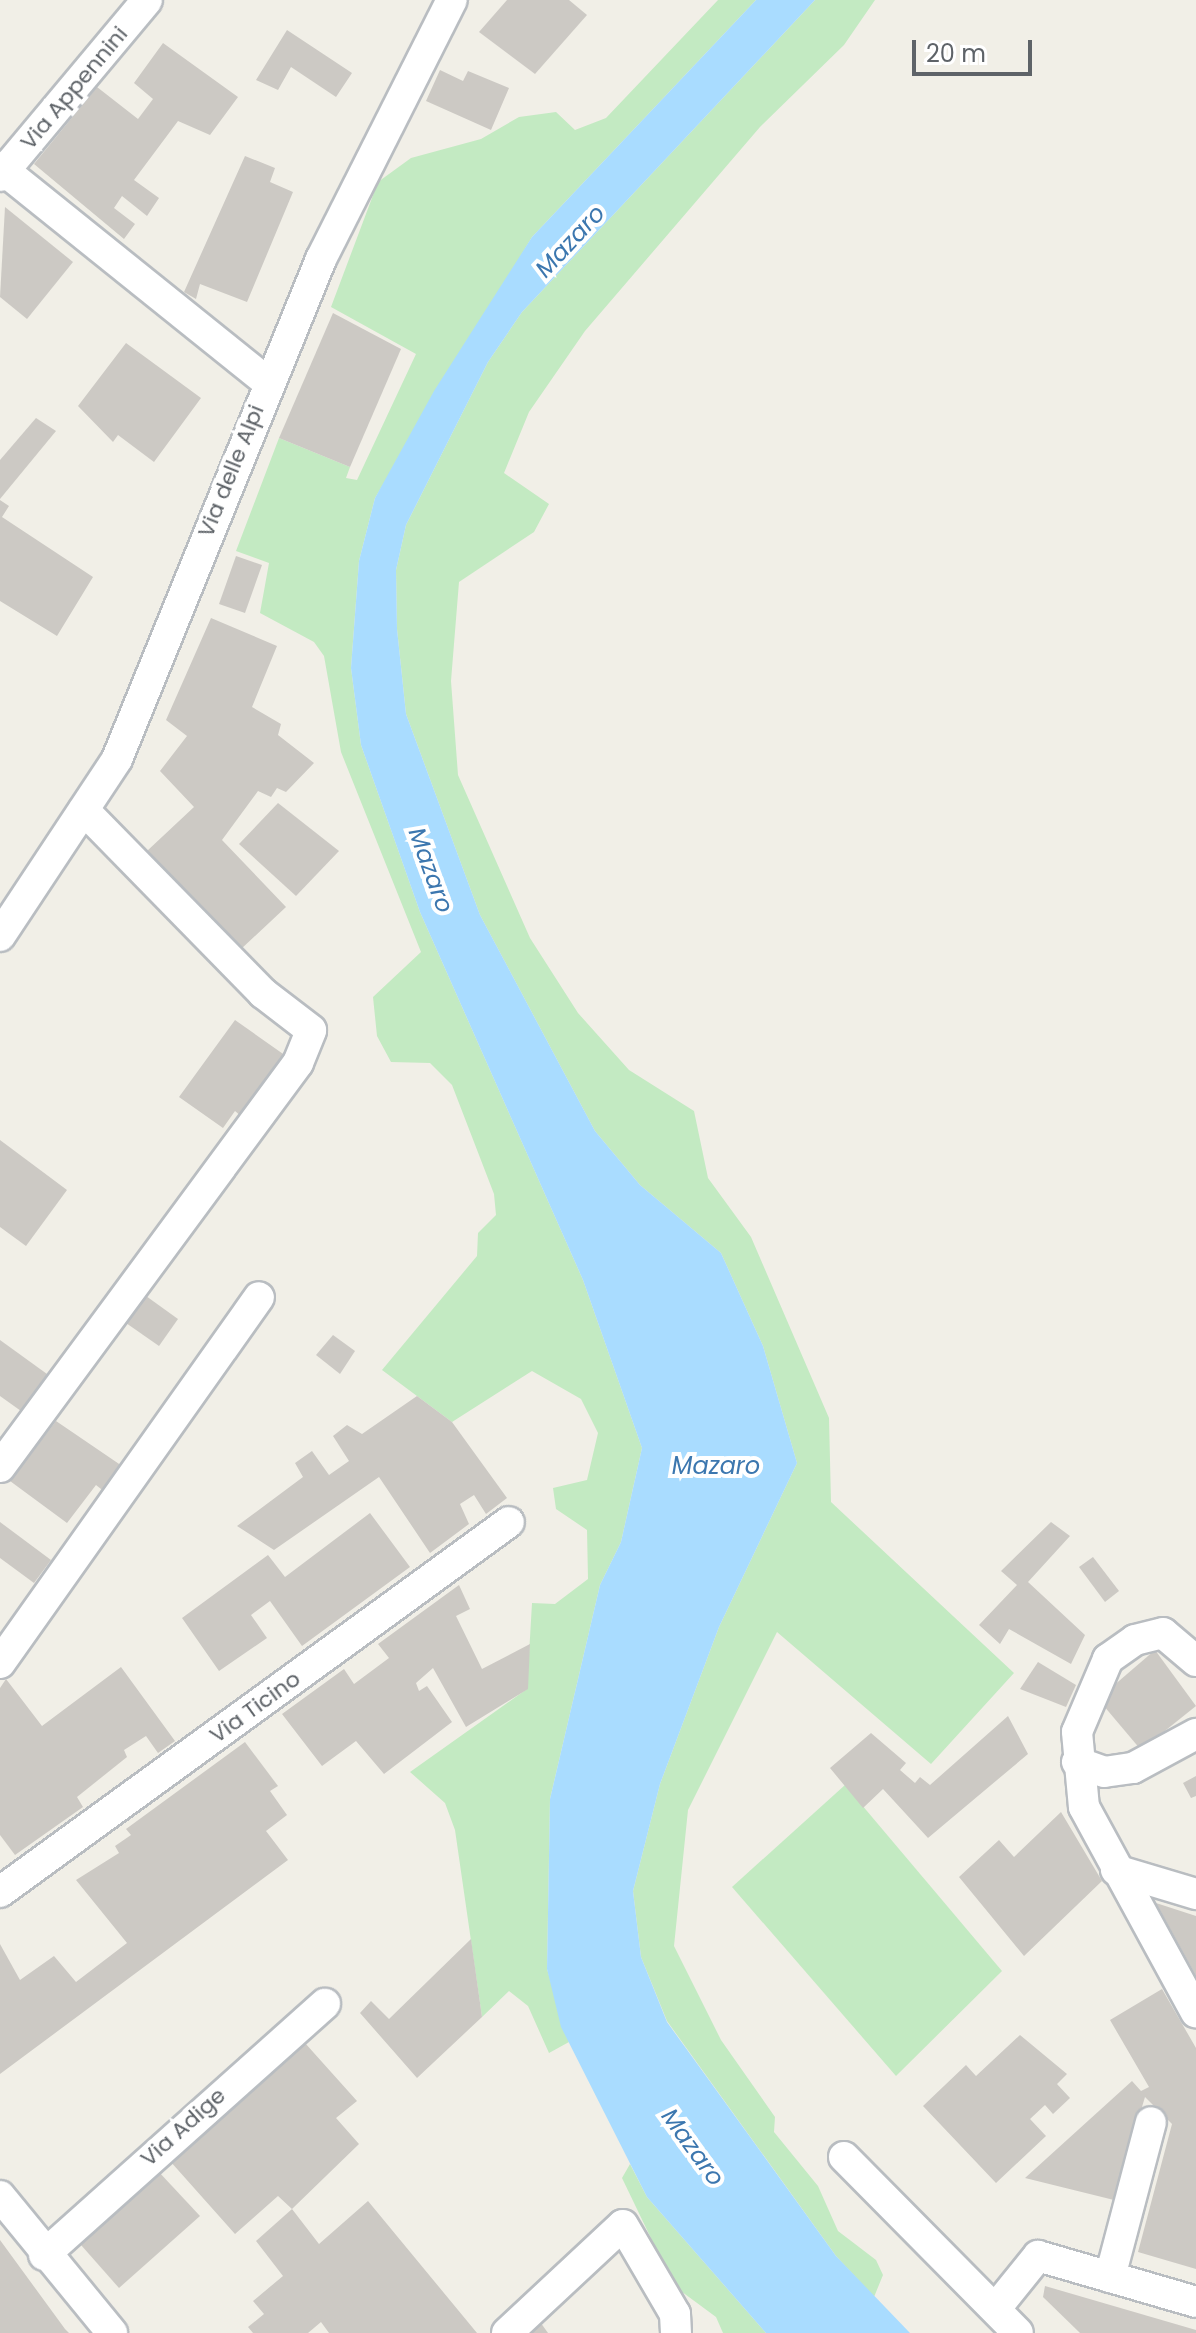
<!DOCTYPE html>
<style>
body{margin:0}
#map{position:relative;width:1196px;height:2333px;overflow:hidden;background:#f1efe7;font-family:Poppins,sans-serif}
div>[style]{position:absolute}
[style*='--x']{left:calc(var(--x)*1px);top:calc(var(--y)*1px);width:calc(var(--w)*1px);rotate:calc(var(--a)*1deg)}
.green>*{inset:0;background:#c3eac2}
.water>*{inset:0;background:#a9dcff}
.building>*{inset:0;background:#ccc9c4}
.roads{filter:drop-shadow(2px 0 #b9bdc1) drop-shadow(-2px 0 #b9bdc1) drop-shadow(0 2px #b9bdc1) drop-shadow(0 -2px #b9bdc1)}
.minor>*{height:30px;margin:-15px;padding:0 15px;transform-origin:15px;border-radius:15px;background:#fff}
span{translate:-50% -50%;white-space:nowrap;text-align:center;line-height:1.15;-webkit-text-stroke:8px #fff;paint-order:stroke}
.street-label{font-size:22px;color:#5e6368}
.water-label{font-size:24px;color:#3c77af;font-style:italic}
.scale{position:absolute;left:912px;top:40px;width:120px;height:36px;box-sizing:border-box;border:4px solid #5e6368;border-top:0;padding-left:10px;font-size:24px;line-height:28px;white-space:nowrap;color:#5e6368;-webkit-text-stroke:6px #fff;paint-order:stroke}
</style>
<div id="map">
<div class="green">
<i style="clip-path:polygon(718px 0,756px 0,532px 237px,375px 498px,359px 561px,351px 668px,361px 745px,420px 912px,583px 1280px,642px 1448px,621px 1542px,600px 1585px,550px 1799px,547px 1969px,569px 2042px,549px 2053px,528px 2006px,509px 1991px,482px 2017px,455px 1830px,445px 1803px,410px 1772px,527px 1689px,532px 1603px,555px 1604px,588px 1579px,587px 1530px,556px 1509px,553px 1488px,587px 1480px,598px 1433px,581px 1399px,532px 1371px,452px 1422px,382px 1370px,477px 1256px,478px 1233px,496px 1215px,494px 1194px,452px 1085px,430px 1063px,391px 1062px,377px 1036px,373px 997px,421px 952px,341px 752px,324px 656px,314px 642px,260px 613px,269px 563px,236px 551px,279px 438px,350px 467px,346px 478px,357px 480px,416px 354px,331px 307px,378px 182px,411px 158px,481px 139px,519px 117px,556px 112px,575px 130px,606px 118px)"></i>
<i style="clip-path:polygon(815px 0,875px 0,844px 45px,760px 127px,585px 331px,529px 412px,504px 473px,549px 504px,534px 532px,459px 582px,451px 681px,458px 775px,530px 938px,578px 1013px,629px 1070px,694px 1111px,708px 1178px,751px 1237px,829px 1418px,831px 1502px,1014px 1673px,931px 1764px,777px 1632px,688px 1810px,674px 1946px,721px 2040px,775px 2117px,774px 2132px,818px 2186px,838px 2231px,876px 2260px,883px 2275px,874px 2297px,836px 2256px,667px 2021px,641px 1957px,633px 1891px,660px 1784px,719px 1627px,797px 1463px,763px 1346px,721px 1253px,640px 1185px,595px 1131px,480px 915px,406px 714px,397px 629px,396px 570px,406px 525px,488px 362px,522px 312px)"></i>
<i style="clip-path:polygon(845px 1785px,1002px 1971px,896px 2076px,732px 1887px)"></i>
<i style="clip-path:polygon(630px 2164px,647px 2197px,766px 2333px,723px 2333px,716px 2317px,674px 2286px,622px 2178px)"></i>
</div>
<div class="water">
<i style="clip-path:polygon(756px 0,815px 0,522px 312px,488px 362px,406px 525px,396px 570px,397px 629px,406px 714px,480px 915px,595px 1131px,640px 1185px,721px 1253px,763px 1346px,797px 1463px,719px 1627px,660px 1784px,633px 1891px,641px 1957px,667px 2022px,836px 2256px,910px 2333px,766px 2333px,647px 2197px,561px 2027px,547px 1969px,550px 1799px,600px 1585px,621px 1542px,642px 1448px,583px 1280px,420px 912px,361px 745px,351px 668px,359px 561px,375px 498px,434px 391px,532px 237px)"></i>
</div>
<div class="building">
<i style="clip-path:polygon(507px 0,569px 0,587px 15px,535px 74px,479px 32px)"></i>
<i style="clip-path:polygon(287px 30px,352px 73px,336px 97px,291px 67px,278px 90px,256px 80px)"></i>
<i style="clip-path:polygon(163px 43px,238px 97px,210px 135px,178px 121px,134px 180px,159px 198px,147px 216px,122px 196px,114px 208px,135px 224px,124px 239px,34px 164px,97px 87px,138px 119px,153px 99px,134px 83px)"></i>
<i style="clip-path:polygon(440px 70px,463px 81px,468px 71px,509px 88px,491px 130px,426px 101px)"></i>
<i style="clip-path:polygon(245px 156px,275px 168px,270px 182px,293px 192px,247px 302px,200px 284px,196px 299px,184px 292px)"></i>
<i style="clip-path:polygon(5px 207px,73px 262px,27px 319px,0 297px)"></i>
<i style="clip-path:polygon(333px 313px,401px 349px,350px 467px,279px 438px)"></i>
<i style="clip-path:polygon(126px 343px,201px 398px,154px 462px,118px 435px,113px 442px,78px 406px)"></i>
<i style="clip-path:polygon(36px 418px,56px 431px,0 499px,0 460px)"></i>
<i style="clip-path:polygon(0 500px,9px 506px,2px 517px,93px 577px,57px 636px,0 601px)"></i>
<i style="clip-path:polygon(236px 556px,262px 565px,245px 613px,219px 604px)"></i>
<i style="clip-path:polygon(211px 618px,277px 646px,252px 707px,281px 724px,278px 735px,314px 763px,286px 792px,277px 788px,271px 797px,258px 791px,222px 840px,286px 907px,240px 950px,147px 851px,194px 807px,160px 771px,187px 736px,166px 720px)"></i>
<i style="clip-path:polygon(278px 803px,339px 851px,296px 896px,239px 844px)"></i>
<i style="clip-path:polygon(235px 1020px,286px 1056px,242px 1117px,235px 1111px,223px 1128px,179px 1097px)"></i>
<i style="clip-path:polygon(0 1140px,67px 1190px,26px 1246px,0 1227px)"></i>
<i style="clip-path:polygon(146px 1296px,178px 1319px,159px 1346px,126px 1323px)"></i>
<i style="clip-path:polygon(333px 1335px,355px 1351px,340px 1374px,316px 1355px)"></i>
<i style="clip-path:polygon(0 1340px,47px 1374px,21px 1411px,0 1396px)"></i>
<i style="clip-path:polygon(417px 1396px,452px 1422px,507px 1498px,486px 1514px,474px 1495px,460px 1504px,469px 1524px,430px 1553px,379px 1477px,274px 1550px,237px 1526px,303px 1477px,295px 1463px,312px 1451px,329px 1475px,349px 1461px,333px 1436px,347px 1425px,362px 1434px)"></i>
<i style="clip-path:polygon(56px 1421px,125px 1468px,106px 1493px,96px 1485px,67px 1523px,10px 1481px)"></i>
<i style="clip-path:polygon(370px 1513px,410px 1567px,302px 1646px,270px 1601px,251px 1615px,267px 1638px,219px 1671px,182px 1618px,268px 1555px,285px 1577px)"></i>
<i style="clip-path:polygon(0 1522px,51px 1560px,34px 1583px,0 1558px)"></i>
<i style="clip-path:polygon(1051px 1522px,1070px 1536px,1028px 1582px,1085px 1635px,1071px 1664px,1009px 1629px,1000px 1644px,979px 1625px,1017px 1585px,1001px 1571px)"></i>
<i style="clip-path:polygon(1093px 1557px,1119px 1591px,1105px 1602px,1079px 1567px)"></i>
<i style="clip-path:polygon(459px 1585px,470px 1609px,456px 1616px,482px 1669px,530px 1644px,528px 1689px,466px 1727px,433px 1668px,416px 1683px,419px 1691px,427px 1686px,452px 1722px,384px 1774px,356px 1741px,322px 1766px,282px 1714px,344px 1669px,354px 1684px,389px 1658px,378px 1644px)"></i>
<i style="clip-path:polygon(1155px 1650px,1196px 1706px,1141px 1750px,1098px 1699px)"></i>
<i style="clip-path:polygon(1038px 1662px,1076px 1685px,1066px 1707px,1020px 1689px)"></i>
<i style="clip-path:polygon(121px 1667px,175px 1741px,158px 1753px,146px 1736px,124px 1750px,127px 1757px,77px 1797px,83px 1807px,15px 1855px,0 1835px,0 1688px,6px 1679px,42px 1726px)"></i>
<i style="clip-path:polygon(1008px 1716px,1028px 1754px,928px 1838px,883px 1789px,863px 1808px,830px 1768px,871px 1733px,906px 1763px,900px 1770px,915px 1783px,920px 1777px,930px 1785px)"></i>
<i style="clip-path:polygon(245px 1742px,278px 1786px,270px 1791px,287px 1815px,266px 1831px,288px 1860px,0 2074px,0 1944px,20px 1980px,54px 1956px,76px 1982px,127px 1943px,76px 1880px,119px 1853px,115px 1846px,131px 1835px,126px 1829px)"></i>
<i style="clip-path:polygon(1196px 1776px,1196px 1796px,1191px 1798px,1183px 1783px)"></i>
<i style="clip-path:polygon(1061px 1812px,1102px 1881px,1024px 1956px,959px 1877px,999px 1840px,1014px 1857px)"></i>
<i style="clip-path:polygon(1156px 1903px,1196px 1916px,1196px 1976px)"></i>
<i style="clip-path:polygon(471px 1939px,482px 2017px,417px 2078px,360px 2013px,371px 2001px,389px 2019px)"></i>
<i style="clip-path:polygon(1162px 1989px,1196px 2048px,1196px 2269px,1138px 2252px,1172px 2124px,1145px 2097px,1114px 2200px,1025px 2178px,1132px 2081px,1141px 2091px,1149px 2087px,1110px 2020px)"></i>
<i style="clip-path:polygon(1020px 2035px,1067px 2074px,1057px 2084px,1070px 2098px,1053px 2114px,1045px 2105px,1030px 2119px,1046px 2136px,996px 2183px,923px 2106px,966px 2065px,976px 2076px)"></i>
<i style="clip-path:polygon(305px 2043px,357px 2101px,336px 2118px,359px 2144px,292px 2209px,278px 2196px,235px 2234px,170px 2161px)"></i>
<i style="clip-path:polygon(158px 2171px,200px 2216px,119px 2288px,81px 2245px,84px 2236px)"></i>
<i style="clip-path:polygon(368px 2201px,477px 2333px,329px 2333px,321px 2322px,308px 2333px,253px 2333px,248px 2327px,264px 2314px,253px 2301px,283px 2276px,256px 2241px,292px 2209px,319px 2244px)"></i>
<i style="clip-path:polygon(0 2240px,65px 2329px,69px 2333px,0 2333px)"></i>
<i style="clip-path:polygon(1045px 2286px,1196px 2330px,1196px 2333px,1080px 2333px,1043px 2297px)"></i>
<i style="clip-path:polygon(538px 2319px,548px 2333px,522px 2333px)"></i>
</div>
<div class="roads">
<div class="minor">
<i style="--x:0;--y:167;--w:343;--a:38.8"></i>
<i style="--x:0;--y:176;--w:229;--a:-50.1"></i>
<i style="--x:0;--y:936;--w:212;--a:-56.5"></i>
<i style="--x:117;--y:759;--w:540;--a:-67.8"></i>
<i style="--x:321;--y:259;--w:290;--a:-63.2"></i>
<i style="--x:0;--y:1467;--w:502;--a:-53.59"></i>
<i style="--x:298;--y:1063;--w:35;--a:-68"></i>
<i style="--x:311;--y:1030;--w:61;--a:-142.4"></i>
<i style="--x:263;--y:993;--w:256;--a:-134.4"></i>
<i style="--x:1196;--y:1661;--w:43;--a:-139.7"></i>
<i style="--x:1163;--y:1633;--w:29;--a:166"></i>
<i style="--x:1135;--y:1640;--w:33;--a:145"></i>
<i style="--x:1108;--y:1659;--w:79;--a:113"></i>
<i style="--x:1077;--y:1732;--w:75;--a:84.7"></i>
<i style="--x:1084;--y:1807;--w:234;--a:61.4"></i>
<i style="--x:0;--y:1663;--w:448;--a:-54.7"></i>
<i style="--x:1077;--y:1762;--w:29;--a:20"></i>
<i style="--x:1104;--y:1772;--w:29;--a:-8"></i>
<i style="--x:1133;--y:1768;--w:72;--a:-28.4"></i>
<i style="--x:1116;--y:1870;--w:84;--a:16.7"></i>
<i style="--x:0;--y:1892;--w:629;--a:-36.01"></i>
<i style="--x:844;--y:2157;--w:247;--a:45.3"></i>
<i style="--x:0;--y:2196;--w:177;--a:50.7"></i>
<i style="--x:44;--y:2255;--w:377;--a:-41.8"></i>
<i style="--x:1110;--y:2277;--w:160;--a:-75.2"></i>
<i style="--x:996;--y:2308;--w:67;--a:-51.1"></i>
<i style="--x:1038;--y:2256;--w:165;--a:16.2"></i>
<i style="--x:507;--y:2333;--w:158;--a:-43"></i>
<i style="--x:623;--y:2225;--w:103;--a:59.7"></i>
<i style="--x:675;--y:2314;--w:19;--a:87"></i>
</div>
</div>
<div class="street-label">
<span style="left:74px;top:88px;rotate:-50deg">Via Appennini</span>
<span style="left:231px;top:471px;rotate:-68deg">Via delle Alpi</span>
<span style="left:255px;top:1707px;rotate:-36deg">Via Ticino</span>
<span style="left:183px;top:2127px;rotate:-42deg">Via Adige</span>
</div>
<div class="water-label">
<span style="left:570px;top:241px;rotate:-47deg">Mazaro</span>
<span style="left:431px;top:870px;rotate:70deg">Mazaro</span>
<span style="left:716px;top:1466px">Mazaro</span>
<span style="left:693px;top:2147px;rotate:54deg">Mazaro</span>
</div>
<div class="scale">20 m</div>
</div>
